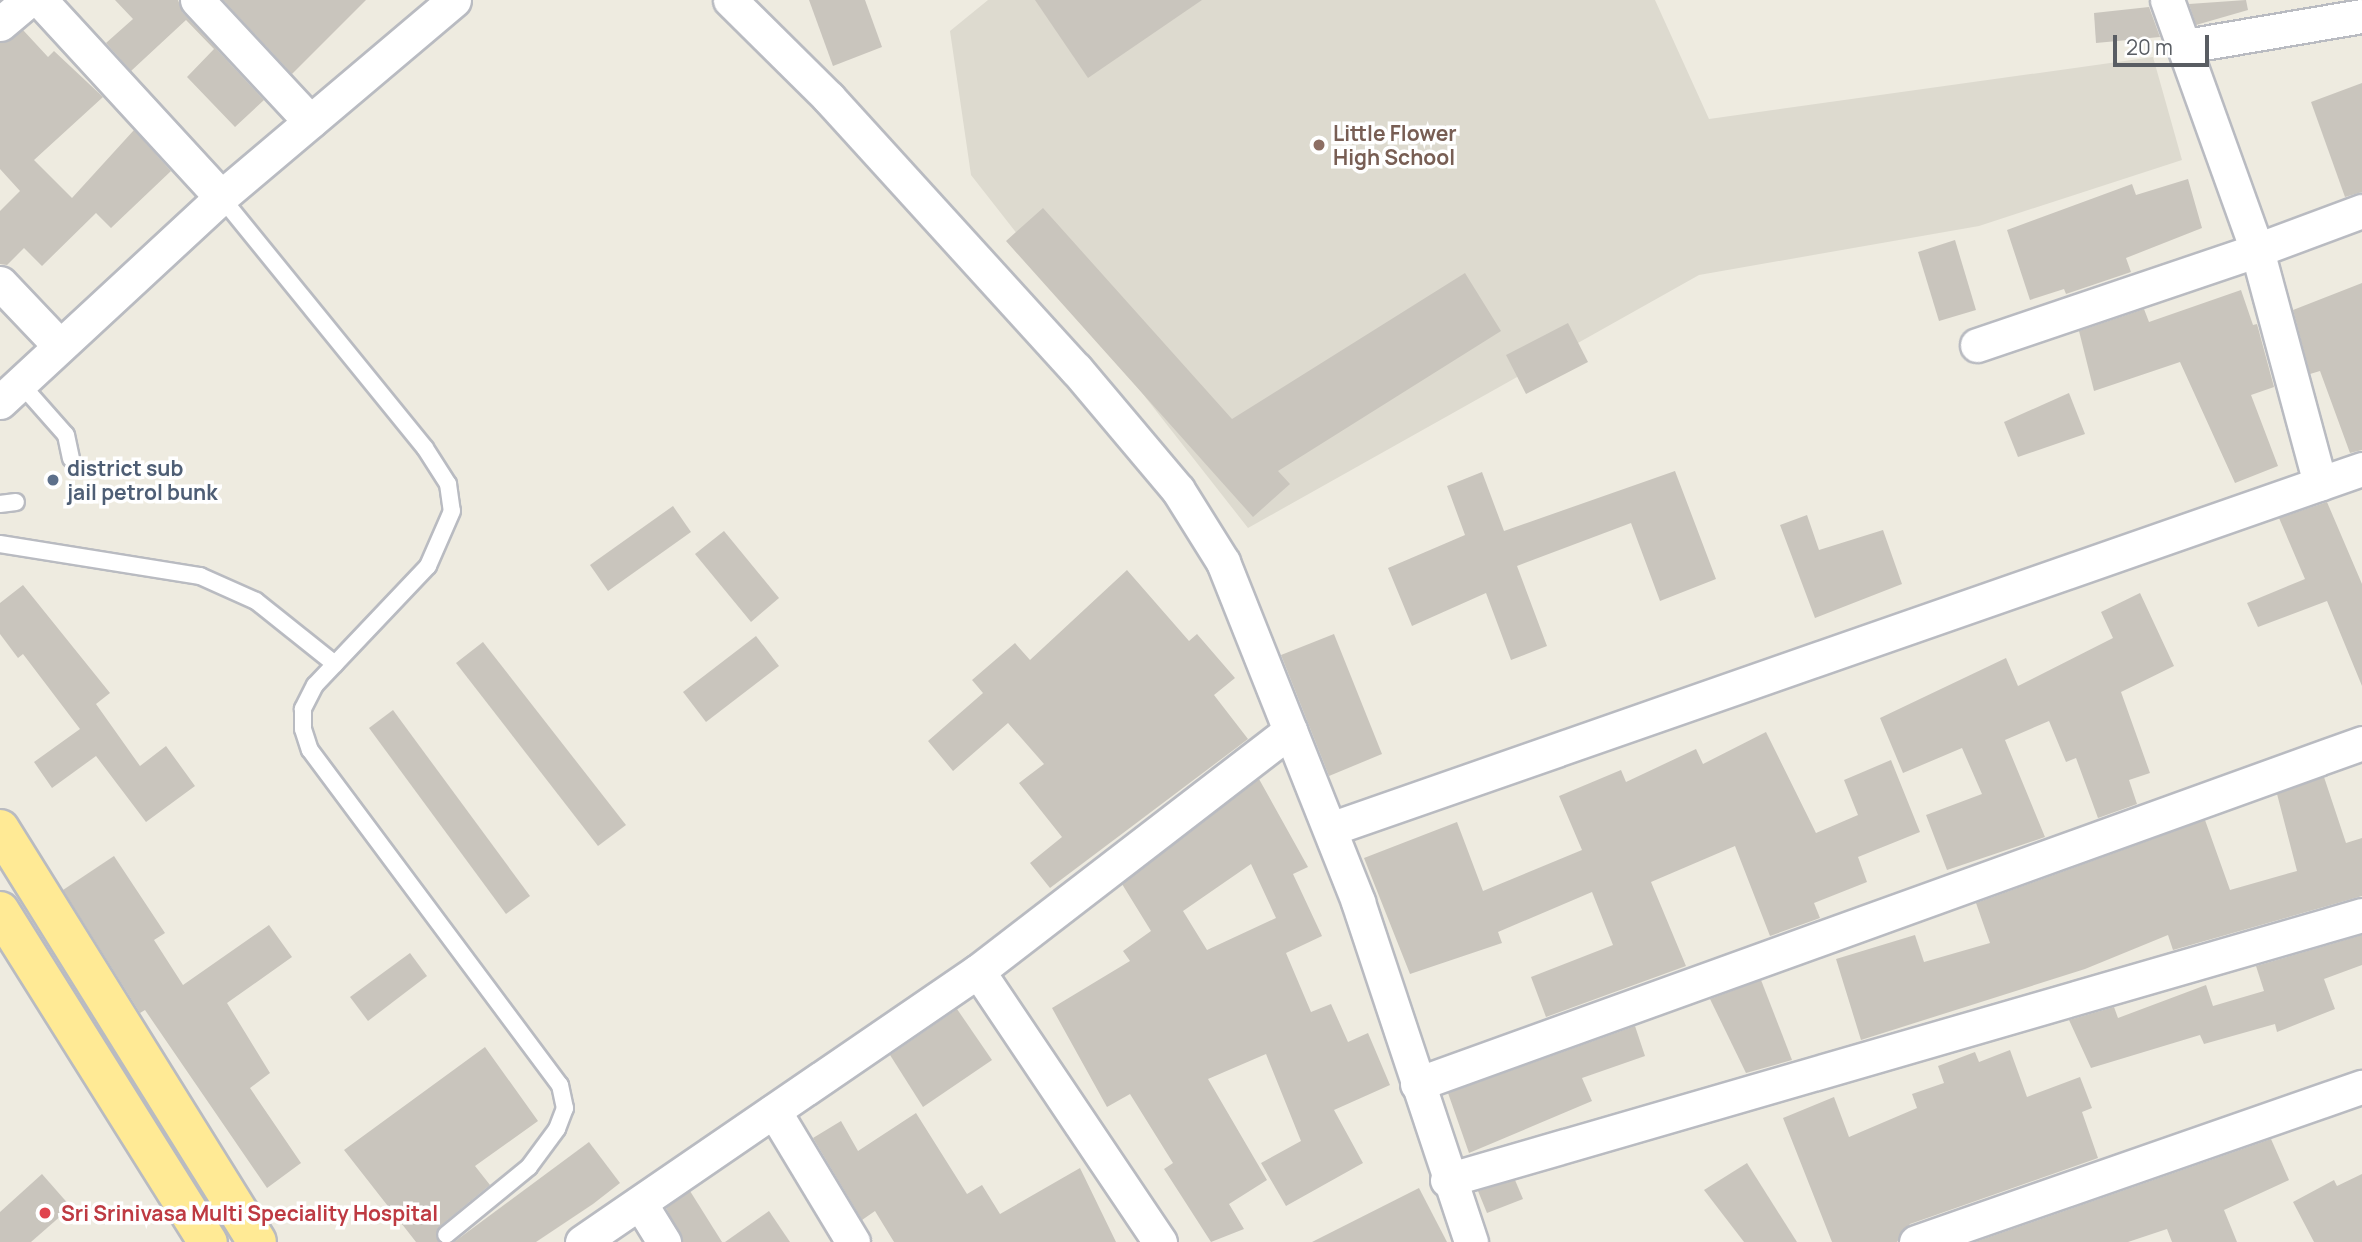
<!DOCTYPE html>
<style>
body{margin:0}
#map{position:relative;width:2362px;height:1242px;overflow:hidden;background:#eeebe0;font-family:Manrope,sans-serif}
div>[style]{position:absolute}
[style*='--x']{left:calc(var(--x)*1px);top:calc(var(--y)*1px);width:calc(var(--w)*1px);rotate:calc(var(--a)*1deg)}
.education>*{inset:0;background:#dddacf}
.building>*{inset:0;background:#c9c5bd}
.roads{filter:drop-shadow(2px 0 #b9bbc1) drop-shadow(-2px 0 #b9bbc1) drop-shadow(0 2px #b9bbc1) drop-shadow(0 -2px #b9bbc1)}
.service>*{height:16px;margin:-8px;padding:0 8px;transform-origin:8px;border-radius:8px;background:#fff}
.minor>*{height:33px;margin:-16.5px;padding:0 16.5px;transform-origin:16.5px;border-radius:16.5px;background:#fff}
.trunk>*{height:38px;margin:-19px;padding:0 19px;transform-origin:19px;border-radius:19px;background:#ffea95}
.dots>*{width:19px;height:19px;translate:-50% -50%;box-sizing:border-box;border:4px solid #fff;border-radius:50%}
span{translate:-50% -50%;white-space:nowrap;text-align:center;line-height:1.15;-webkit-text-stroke:7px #fff;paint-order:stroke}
.education-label{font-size:21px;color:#785e54;font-weight:700}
.left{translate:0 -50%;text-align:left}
.service-label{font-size:21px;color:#4e5e75;font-weight:700}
.health-label{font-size:21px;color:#be3a42;font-weight:700}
.scale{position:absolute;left:2113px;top:35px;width:96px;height:32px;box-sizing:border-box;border:4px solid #595d63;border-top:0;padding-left:9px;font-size:21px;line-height:24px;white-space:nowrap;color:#595d63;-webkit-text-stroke:5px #fff;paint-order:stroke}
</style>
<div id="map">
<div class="education">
<i style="clip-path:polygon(988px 0,1655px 0,1709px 119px,2153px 57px,2182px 160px,1979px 226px,1699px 275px,1248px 528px,971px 175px,950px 31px)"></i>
</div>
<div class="building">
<i style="clip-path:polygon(115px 0,178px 0,183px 13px,264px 100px,235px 127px,187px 77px,214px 49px,186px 20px,131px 71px,106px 43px,133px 19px)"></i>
<i style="clip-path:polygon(223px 0,366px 0,292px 74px)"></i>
<i style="clip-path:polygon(809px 0,865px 0,882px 47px,833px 66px)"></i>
<i style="clip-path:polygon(1035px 0,1202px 0,1088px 78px)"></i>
<i style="clip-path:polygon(2246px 0,2248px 10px,2196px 25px,2189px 4px)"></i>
<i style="clip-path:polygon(2149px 7px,2160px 37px,2096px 43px,2094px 13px)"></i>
<i style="clip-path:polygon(23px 30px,48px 57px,54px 51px,103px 97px,34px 160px,72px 198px,134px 130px,171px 171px,111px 228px,96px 213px,42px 266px,24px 248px,7px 265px,0 264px,0 211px,20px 191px,0 169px,0 43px)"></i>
<i style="clip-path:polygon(2362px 83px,2362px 192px,2345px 197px,2311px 102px)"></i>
<i style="clip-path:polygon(2188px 179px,2202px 228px,2126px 258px,2131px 272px,2066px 294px,2064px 289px,2030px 300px,2007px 230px,2132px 184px,2136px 195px)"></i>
<i style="clip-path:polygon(1043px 208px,1232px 419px,1465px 273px,1501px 331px,1278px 471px,1290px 484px,1253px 517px,1006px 241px)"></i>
<i style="clip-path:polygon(1955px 240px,1976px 310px,1939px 321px,1918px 252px)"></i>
<i style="clip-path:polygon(2362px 283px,2362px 450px,2350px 453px,2320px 371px,2310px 374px,2293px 310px)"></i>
<i style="clip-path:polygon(2241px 290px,2253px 325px,2257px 324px,2274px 387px,2251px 395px,2278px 466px,2235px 483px,2180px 362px,2094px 391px,2079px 331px,2144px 309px,2149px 322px)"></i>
<i style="clip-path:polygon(1568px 323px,1588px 362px,1526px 394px,1506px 355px)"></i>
<i style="clip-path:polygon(2069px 393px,2085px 434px,2018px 457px,2004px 422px)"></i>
<i style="clip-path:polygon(1675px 471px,1716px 579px,1660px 601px,1631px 523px,1517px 566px,1547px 646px,1511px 660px,1486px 593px,1412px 626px,1388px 568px,1465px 535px,1447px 486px,1482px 472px,1504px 531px)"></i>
<i style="clip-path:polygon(2327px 502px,2362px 584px,2362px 686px,2327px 601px,2258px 627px,2247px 603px,2305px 579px,2279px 518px)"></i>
<i style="clip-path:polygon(673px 506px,691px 532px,608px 591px,590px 565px)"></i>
<i style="clip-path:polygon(1807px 515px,1819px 550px,1883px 530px,1902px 584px,1815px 618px,1780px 525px)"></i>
<i style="clip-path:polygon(724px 531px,779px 598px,751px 622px,695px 554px)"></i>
<i style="clip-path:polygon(1127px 570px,1189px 641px,1197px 634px,1235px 678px,1214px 695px,1248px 739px,1050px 888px,1030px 863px,1062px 837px,1019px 783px,1044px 764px,1008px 723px,953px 771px,928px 741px,983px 693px,972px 680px,1015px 643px,1030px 660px)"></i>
<i style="clip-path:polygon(23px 585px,110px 693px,96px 704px,140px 766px,166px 746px,195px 786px,146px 822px,96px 756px,52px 788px,34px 762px,80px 729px,23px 654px,18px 658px,0 634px,0 603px)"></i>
<i style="clip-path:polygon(2140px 593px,2174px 666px,2121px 692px,2150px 773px,2129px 780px,2137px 804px,2098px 818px,2076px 758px,2066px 762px,2049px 721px,2005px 740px,2045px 837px,1947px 870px,1926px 815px,1982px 794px,1962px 748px,1903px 773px,1880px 718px,2006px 658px,2018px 686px,2113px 638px,2101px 612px)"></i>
<i style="clip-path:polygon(1334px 634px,1382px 754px,1329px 776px,1281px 655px)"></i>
<i style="clip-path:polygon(756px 636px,779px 666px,706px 722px,683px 692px)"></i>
<i style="clip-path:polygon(483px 642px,626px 825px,598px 846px,456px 663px)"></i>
<i style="clip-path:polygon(393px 710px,530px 896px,506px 914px,369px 728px)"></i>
<i style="clip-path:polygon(1766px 732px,1816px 833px,1858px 815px,1844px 780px,1891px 760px,1920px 832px,1858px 857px,1867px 882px,1814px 903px,1820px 918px,1770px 936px,1735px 846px,1651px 882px,1686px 966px,1546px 1017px,1531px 977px,1613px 945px,1592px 892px,1498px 932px,1502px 943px,1410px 974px,1364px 858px,1457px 822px,1483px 891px,1582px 850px,1559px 796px,1621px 770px,1626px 782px,1696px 749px,1703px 764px)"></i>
<i style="clip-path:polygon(2324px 777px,2346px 843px,2362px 838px,2362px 896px,2173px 950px,2168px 935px,2085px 969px,1861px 1040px,1836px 959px,1915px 935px,1924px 962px,1990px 943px,1976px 903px,2205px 820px,2230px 890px,2297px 871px,2277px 794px)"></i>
<i style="clip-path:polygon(evenodd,1259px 779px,1308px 867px,1293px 874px,1322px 936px,1286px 953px,1311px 1012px,1331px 1004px,1348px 1042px,1368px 1033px,1390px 1085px,1334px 1110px,1363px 1163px,1286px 1206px,1261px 1163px,1301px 1141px,1266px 1054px,1208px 1079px,1267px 1180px,1229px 1204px,1244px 1229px,1211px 1242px,1164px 1169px,1173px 1163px,1130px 1094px,1107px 1107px,1052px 1008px,1130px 961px,1123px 951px,1151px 931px,1122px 884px,1259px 779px,1251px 864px,1276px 918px,1207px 950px,1183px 911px,1251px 864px)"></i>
<i style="clip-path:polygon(114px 856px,165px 933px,154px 940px,183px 985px,269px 925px,292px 957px,227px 1003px,270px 1073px,250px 1088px,301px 1163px,267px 1188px,145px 1010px,140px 1013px,63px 890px)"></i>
<i style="clip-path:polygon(2362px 935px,2362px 965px,2324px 979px,2335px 1009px,2277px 1032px,2275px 1024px,2204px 1044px,2200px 1035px,2091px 1068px,2069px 1020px,2114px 1007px,2118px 1018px,2206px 985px,2213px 1006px,2264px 991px,2256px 966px)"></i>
<i style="clip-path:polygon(410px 953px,427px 976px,368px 1021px,350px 997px)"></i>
<i style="clip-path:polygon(1761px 980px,1792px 1060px,1746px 1073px,1710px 999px)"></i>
<i style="clip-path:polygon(957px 1009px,992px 1060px,923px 1107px,890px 1055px)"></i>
<i style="clip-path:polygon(1635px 1026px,1645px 1056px,1582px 1078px,1592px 1101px,1469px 1153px,1448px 1093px)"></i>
<i style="clip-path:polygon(485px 1047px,538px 1121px,475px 1166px,490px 1185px,439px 1227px,438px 1242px,416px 1242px,344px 1150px)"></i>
<i style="clip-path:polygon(2010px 1050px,2027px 1097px,2080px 1077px,2092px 1108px,2082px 1112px,2098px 1158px,1910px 1224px,1897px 1242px,1832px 1242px,1783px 1118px,1834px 1097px,1849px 1137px,1917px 1108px,1912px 1094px,1944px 1083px,1938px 1066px,1975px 1052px,1979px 1062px)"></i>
<i style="clip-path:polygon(916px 1113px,967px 1194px,982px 1185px,1000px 1214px,1080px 1168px,1116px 1242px,894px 1242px,875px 1211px,862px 1220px,813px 1138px,841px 1121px,858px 1151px)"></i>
<i style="clip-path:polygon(2271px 1139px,2289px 1180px,2224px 1210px,2237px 1242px,2172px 1242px,2167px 1229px,2128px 1242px,1975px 1242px)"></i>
<i style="clip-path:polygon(589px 1142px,620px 1183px,593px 1204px,536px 1242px,454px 1242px)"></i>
<i style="clip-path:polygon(1747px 1163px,1797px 1242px,1744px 1242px,1704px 1190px)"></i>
<i style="clip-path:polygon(42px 1174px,71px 1207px,31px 1242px,0 1242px,0 1212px)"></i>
<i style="clip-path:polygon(2362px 1174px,2362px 1242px,2314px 1242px,2293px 1202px,2334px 1180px,2337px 1186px)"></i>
<i style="clip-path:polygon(1515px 1180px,1523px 1199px,1487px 1213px,1478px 1191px)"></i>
<i style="clip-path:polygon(1419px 1188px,1447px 1242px,1312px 1242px)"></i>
<i style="clip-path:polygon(690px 1191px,722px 1242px,683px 1242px,666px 1208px)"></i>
<i style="clip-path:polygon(769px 1211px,790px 1242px,725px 1242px)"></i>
</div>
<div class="roads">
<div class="service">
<i style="--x:221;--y:197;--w:323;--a:50.9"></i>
<i style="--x:425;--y:448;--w:43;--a:57.4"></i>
<i style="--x:448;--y:484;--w:27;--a:82"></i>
<i style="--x:452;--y:511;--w:60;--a:113.6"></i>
<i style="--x:428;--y:566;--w:164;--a:133.5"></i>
<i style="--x:315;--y:685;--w:27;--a:117"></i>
<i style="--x:303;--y:709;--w:20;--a:90"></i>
<i style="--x:303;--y:729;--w:22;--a:72"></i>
<i style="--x:310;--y:750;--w:418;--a:53.3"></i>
<i style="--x:560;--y:1085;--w:24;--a:78"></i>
<i style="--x:565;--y:1108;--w:22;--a:111"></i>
<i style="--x:557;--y:1129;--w:47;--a:126.4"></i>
<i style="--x:529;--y:1167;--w:107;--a:140.7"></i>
<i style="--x:20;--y:383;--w:69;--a:48.5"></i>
<i style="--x:66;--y:435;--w:24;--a:78"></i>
<i style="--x:0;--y:504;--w:16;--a:-7"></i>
<i style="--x:0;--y:544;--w:203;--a:9.1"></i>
<i style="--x:200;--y:576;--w:61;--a:24.1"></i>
<i style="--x:256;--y:601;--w:101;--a:38.6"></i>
</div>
<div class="minor">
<i style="--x:40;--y:0;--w:268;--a:47.4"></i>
<i style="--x:197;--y:0;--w:166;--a:47"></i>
<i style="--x:730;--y:0;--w:139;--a:44.7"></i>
<i style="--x:829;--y:98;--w:367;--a:47.7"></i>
<i style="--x:1076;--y:369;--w:158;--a:49.9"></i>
<i style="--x:1178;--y:490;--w:85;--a:58"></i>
<i style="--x:1223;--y:562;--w:366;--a:68.3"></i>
<i style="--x:1358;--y:902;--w:358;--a:71.6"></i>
<i style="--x:2167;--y:0;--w:266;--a:70.2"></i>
<i style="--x:2257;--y:250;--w:112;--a:-20.4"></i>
<i style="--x:0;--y:24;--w:38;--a:-40"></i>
<i style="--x:2186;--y:46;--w:179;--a:-9.7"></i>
<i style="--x:0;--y:283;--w:86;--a:46.4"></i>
<i style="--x:1977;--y:345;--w:296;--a:-18.7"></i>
<i style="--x:2257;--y:250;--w:242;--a:74.9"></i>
<i style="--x:0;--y:402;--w:301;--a:-42.8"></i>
<i style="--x:221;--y:197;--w:305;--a:-40.2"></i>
<i style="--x:1330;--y:829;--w:1093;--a:-19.23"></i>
<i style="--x:1417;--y:1084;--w:1005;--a:-19.84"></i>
<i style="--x:774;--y:1111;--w:153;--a:58.9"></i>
<i style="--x:1447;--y:1180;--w:953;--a:-16.15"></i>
<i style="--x:640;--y:1203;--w:46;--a:58.4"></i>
<i style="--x:582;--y:1242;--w:480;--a:-34.4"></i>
<i style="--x:1160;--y:1242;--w:326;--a:-123.9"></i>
<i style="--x:978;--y:971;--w:394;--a:-37.6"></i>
<i style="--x:1916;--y:1242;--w:472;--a:-19.2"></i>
</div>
<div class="trunk">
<i style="--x:0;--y:829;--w:486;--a:58.1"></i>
<i style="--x:0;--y:911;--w:391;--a:57.9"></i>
</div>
</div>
<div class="dots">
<i style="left:1319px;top:145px;background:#8d6e63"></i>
<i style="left:53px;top:480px;background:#5c6f8a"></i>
<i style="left:45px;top:1213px;background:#e0444e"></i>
</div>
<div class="education-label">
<span class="left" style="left:1333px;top:145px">Little Flower<br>High School</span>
</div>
<div class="service-label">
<span class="left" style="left:67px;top:480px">district sub<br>jail petrol bunk</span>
</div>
<div class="health-label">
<span class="left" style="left:61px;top:1213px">Sri Srinivasa Multi Speciality Hospital</span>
</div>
<div class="scale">20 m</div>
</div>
